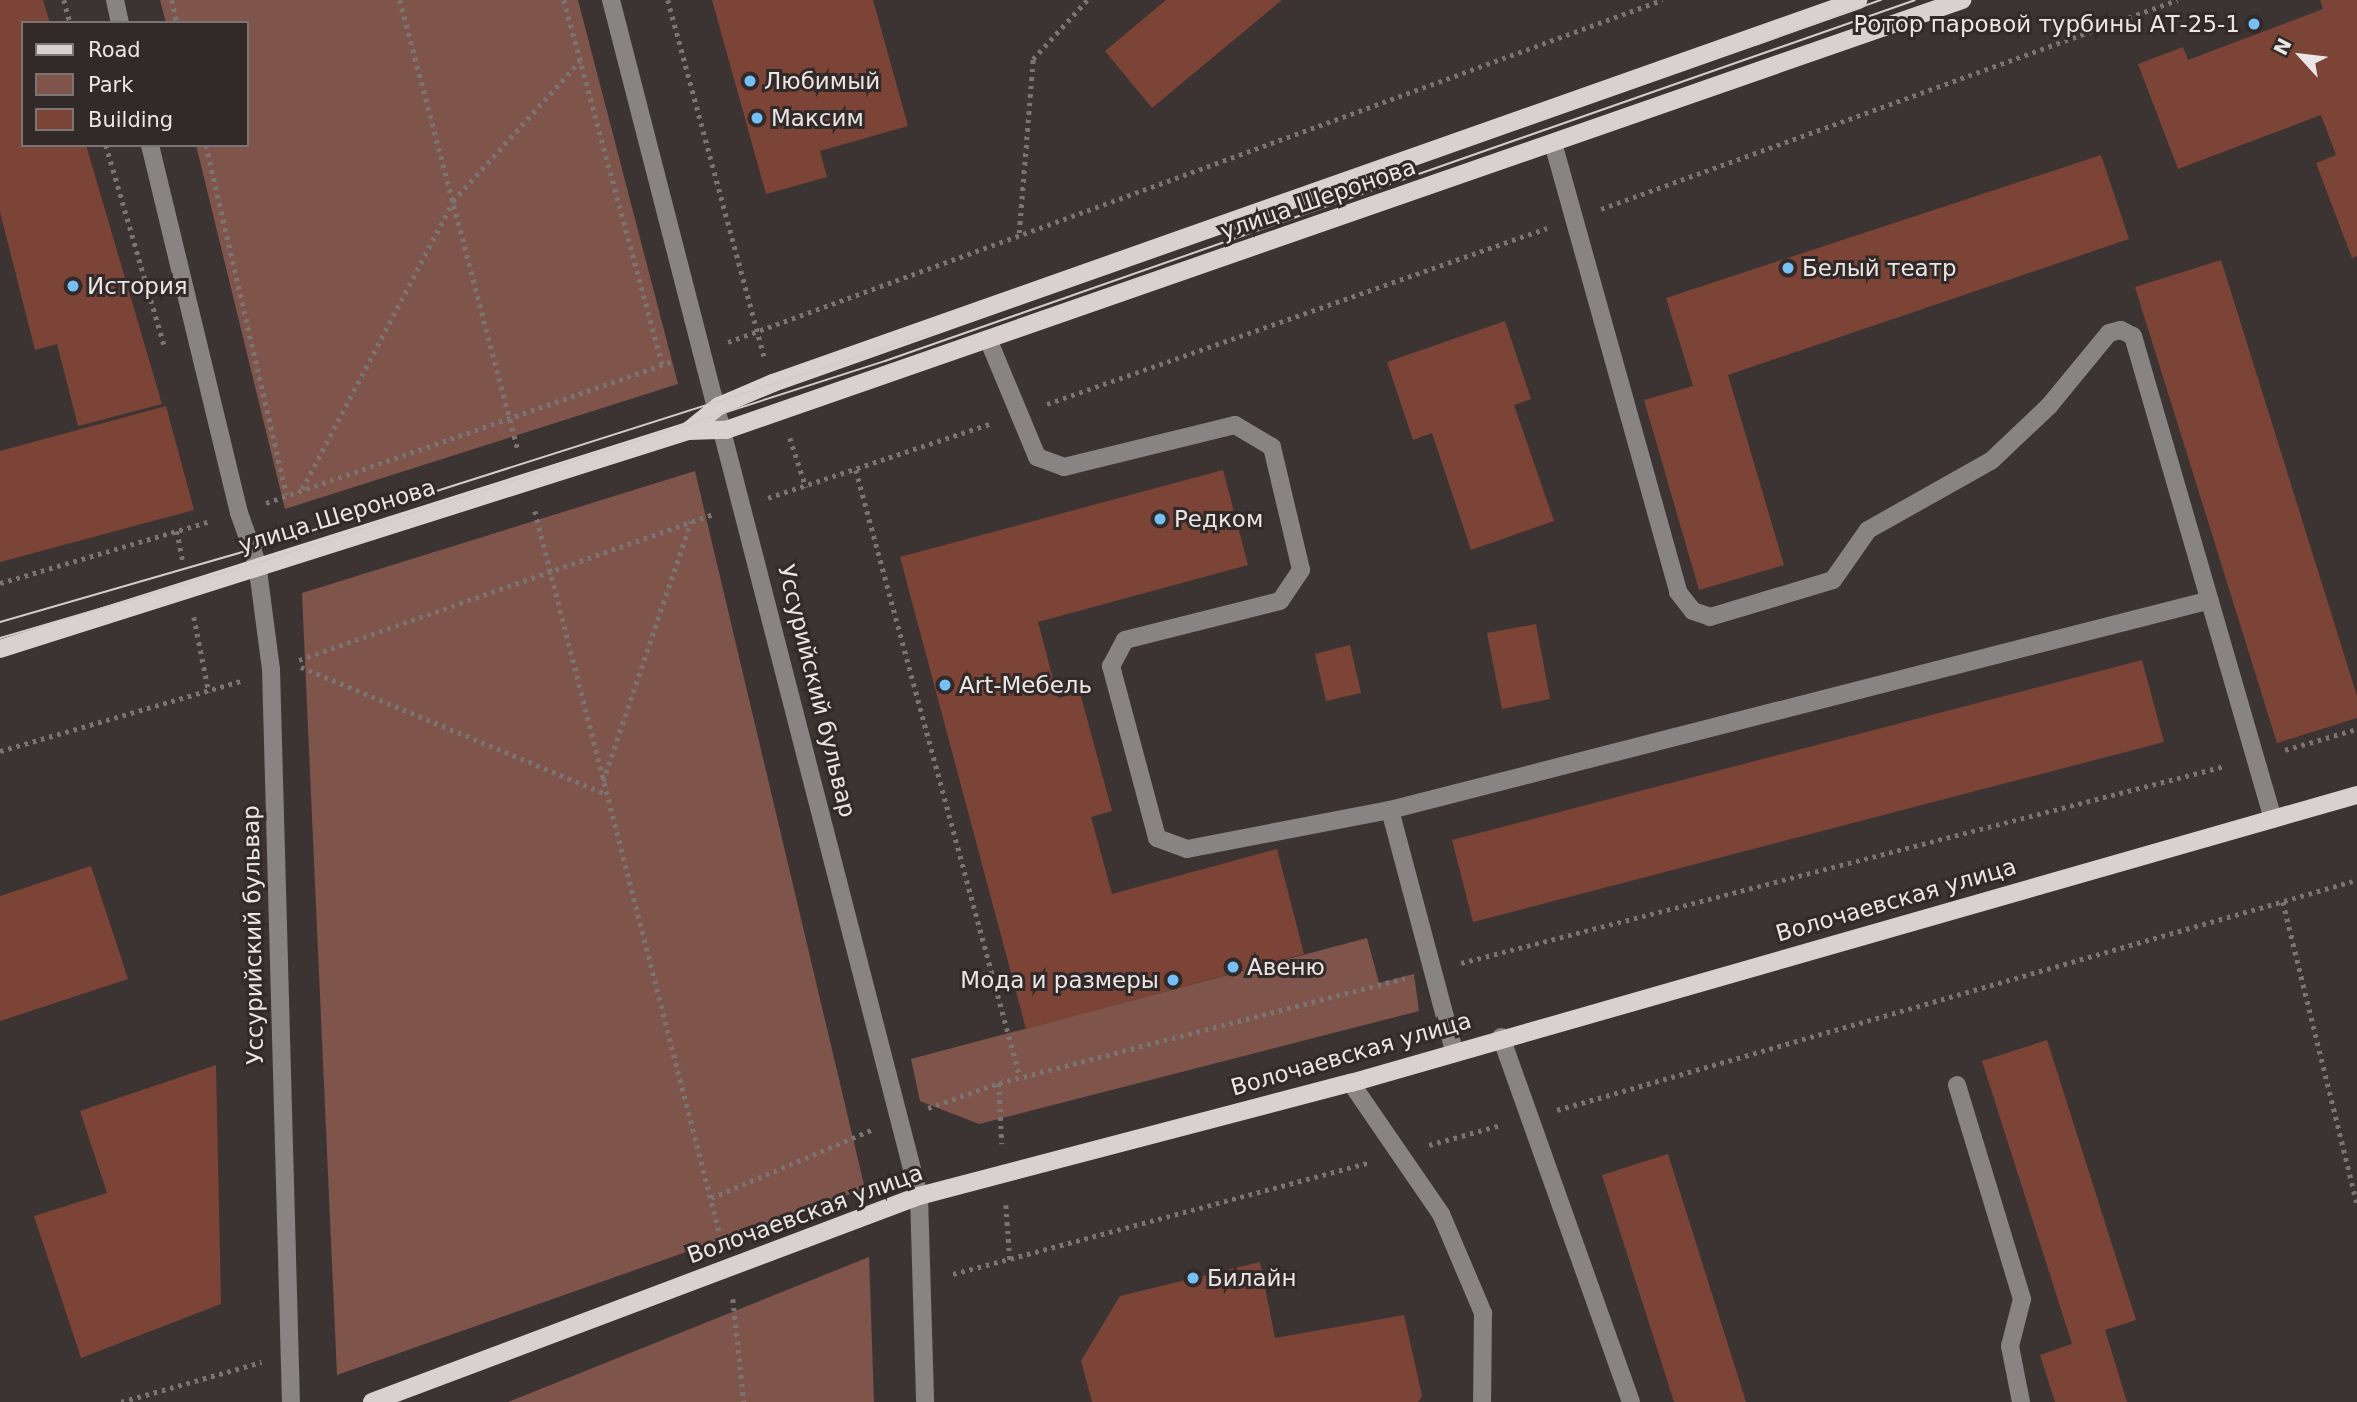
<!DOCTYPE html>
<meta charset="utf-8">
<style>
body{margin:0}
#map{position:relative;width:2357px;height:1402px;overflow:hidden;background:#3c3433;font-family:"DejaVu Sans",sans-serif}
div>[style]{position:absolute}
[style*='--x']{left:calc(var(--x)*1px);top:calc(var(--y)*1px);width:calc(var(--w)*1px);rotate:calc(var(--a)*1deg)}
.green>*{inset:0;background:#7f544b}
.building>*{inset:0;background:#7c4337}
.path>*{height:4.5px;margin-top:-2.25px;transform-origin:0;background:repeating-linear-gradient(90deg,#7b7473 0 3.5px,transparent 0 8.5px)}
.minor>*{height:18px;margin:-9px;padding:0 9px;transform-origin:9px;border-radius:9px;background:#878483}
.major>*{height:18px;margin:-9px;padding:0 9px;transform-origin:9px;border-radius:9px;background:#d9d1cf}
.tram>*{height:2px;margin:-1px;padding:0 1px;transform-origin:1px;border-radius:1px;background:#d2cdcc}
.dots>*{width:19px;height:19px;translate:-50% -50%;box-sizing:border-box;border:4px solid #312a29;border-radius:50%}
span{translate:-50% -50%;white-space:nowrap;text-align:center;line-height:1.15;-webkit-text-stroke:6px #312a29;paint-order:stroke}
.poi-label{font-size:23px;color:#ebe6e5}
.right{translate:-100% -50%;text-align:right}
.left{translate:0 -50%;text-align:left}
.street-label{font-size:23px;color:#ebe6e5}
.legend{position:absolute;left:21px;top:21px;width:228px;height:126px;box-sizing:border-box;background:#312a29;border:2px solid #7b7574;margin:0;padding:9px 12px;list-style:none;font-size:21px;color:#ebe6e5}
.legend li{display:flex;align-items:center;gap:14px;height:35px}
.legend b{width:35px;border:2px solid #7b7574}
.north{position:absolute;left:2266px;top:21px;width:70px;height:70px;-webkit-text-stroke:5px #312a29;paint-order:stroke;rotate:297deg;font-size:19px;font-weight:700;line-height:28px;text-align:center;color:#ebe6e5}
.north::after{content:'';display:block;margin:auto;width:24px;height:32px;background:#ebe6e5;clip-path:polygon(50% 0,100% 100%,50% 72%,0 100%)}
</style>
<div id="map">
<div class="green">
<i style="clip-path:polygon(160px 0,578px 0,678px 384px,285px 509px,196px 145px,247px 145px,247px 23px,166px 23px)"></i>
<i style="clip-path:polygon(695px 471px,865px 1189px,337px 1375px,302px 593px)"></i>
<i style="clip-path:polygon(1367px 938px,1379px 983px,1414px 974px,1419px 1011px,979px 1124px,920px 1101px,911px 1059px)"></i>
<i style="clip-path:polygon(869px 1257px,874px 1402px,508px 1402px)"></i>
</div>
<div class="building">
<i style="clip-path:polygon(0 0,43px 0,50px 23px,23px 23px,23px 145px,86px 145px,162px 404px,78px 426px,57px 344px,35px 350px,0 212px)"></i>
<i style="clip-path:polygon(712px 0,873px 0,908px 126px,820px 151px,827px 177px,766px 194px)"></i>
<i style="clip-path:polygon(1166px 0,1282px 0,1152px 108px,1105px 51px)"></i>
<i style="clip-path:polygon(2320px 0,2357px 0,2357px 256px,2352px 258px,2316px 163px,2336px 155px,2321px 115px,2178px 169px,2138px 64px,2183px 47px,2188px 60px,2323px 9px)"></i>
<i style="clip-path:polygon(2101px 155px,2129px 239px,1728px 375px,1784px 565px,1699px 590px,1644px 400px,1693px 386px,1666px 298px)"></i>
<i style="clip-path:polygon(2221px 260px,2357px 696px,2357px 718px,2277px 743px,2135px 287px)"></i>
<i style="clip-path:polygon(1505px 321px,1531px 399px,1514px 405px,1554px 521px,1471px 550px,1432px 433px,1413px 440px,1387px 362px)"></i>
<i style="clip-path:polygon(166px 406px,194px 510px,0 562px,0 451px)"></i>
<i style="clip-path:polygon(1223px 470px,1248px 565px,1038px 622px,1058px 698px,1080px 693px,1112px 811px,1091px 817px,1112px 894px,1277px 849px,1304px 954px,1026px 1029px,900px 557px)"></i>
<i style="clip-path:polygon(1536px 624px,1550px 699px,1502px 709px,1487px 633px)"></i>
<i style="clip-path:polygon(1350px 645px,1361px 693px,1326px 701px,1315px 654px)"></i>
<i style="clip-path:polygon(2142px 660px,2164px 742px,1473px 922px,1452px 840px)"></i>
<i style="clip-path:polygon(91px 866px,128px 979px,0 1021px,0 896px)"></i>
<i style="clip-path:polygon(2047px 1040px,2136px 1320px,2105px 1330px,2127px 1402px,2055px 1402px,2040px 1355px,2072px 1344px,1982px 1061px)"></i>
<i style="clip-path:polygon(216px 1065px,221px 1304px,81px 1358px,34px 1216px,107px 1193px,80px 1111px)"></i>
<i style="clip-path:polygon(1668px 1154px,1746px 1402px,1674px 1402px,1602px 1175px)"></i>
<i style="clip-path:polygon(1260px 1262px,1275px 1338px,1404px 1315px,1422px 1396px,1418px 1402px,1092px 1402px,1081px 1361px,1120px 1296px)"></i>
</div>
<div class="path">
<i style="--x:64;--y:0;--w:24;--a:75"></i>
<i style="--x:172;--y:0;--w:24;--a:78"></i>
<i style="--x:400;--y:0;--w:467;--a:75.3"></i>
<i style="--x:564;--y:0;--w:377;--a:74.9"></i>
<i style="--x:668;--y:0;--w:369;--a:74.9"></i>
<i style="--x:106;--y:145;--w:208;--a:73.8"></i>
<i style="--x:206;--y:145;--w:359;--a:77"></i>
<i style="--x:1601;--y:209;--w:613;--a:-19.94"></i>
<i style="--x:1019;--y:233;--w:175;--a:-85.4"></i>
<i style="--x:1033;--y:59;--w:80;--a:-47.5"></i>
<i style="--x:728;--y:342;--w:995;--a:-20.11"></i>
<i style="--x:1047;--y:404;--w:530;--a:-19.39"></i>
<i style="--x:790;--y:438;--w:52;--a:71.9"></i>
<i style="--x:856;--y:470;--w:629;--a:74.88"></i>
<i style="--x:302;--y:489;--w:325;--a:-62.3"></i>
<i style="--x:453;--y:201;--w:189;--a:-47.8"></i>
<i style="--x:768;--y:498;--w:236;--a:-18.5"></i>
<i style="--x:266;--y:503;--w:432;--a:-19.2"></i>
<i style="--x:535;--y:511;--w:751;--a:75.67"></i>
<i style="--x:177;--y:531;--w:31;--a:79"></i>
<i style="--x:0;--y:583;--w:220;--a:-16.4"></i>
<i style="--x:194;--y:617;--w:77;--a:78.8"></i>
<i style="--x:299;--y:660;--w:439;--a:-19.4"></i>
<i style="--x:301;--y:667;--w:330;--a:22.6"></i>
<i style="--x:2285;--y:750;--w:75;--a:-16.3"></i>
<i style="--x:0;--y:751;--w:251;--a:-16.2"></i>
<i style="--x:603;--y:781;--w:274;--a:-71.3"></i>
<i style="--x:2283;--y:902;--w:310;--a:76.2"></i>
<i style="--x:1461;--y:963;--w:789;--a:-14.46"></i>
<i style="--x:999;--y:1083;--w:61;--a:87.2"></i>
<i style="--x:928;--y:1108;--w:75;--a:-19.4"></i>
<i style="--x:999;--y:1083;--w:419;--a:-14.5"></i>
<i style="--x:1557;--y:1110;--w:832;--a:-16.04"></i>
<i style="--x:1429;--y:1145;--w:75;--a:-15.5"></i>
<i style="--x:711;--y:1198;--w:174;--a:-23"></i>
<i style="--x:1006;--y:1205;--w:55;--a:85.8"></i>
<i style="--x:953;--y:1274;--w:432;--a:-15"></i>
<i style="--x:733;--y:1299;--w:104;--a:83.9"></i>
<i style="--x:121;--y:1402;--w:146;--a:-15.9"></i>
</div>
<div class="minor">
<i style="--x:115;--y:0;--w:24;--a:78"></i>
<i style="--x:611;--y:0;--w:1235;--a:75.56"></i>
<i style="--x:919;--y:1196;--w:206;--a:88.3"></i>
<i style="--x:1553;--y:143;--w:466;--a:74.4"></i>
<i style="--x:1678;--y:592;--w:24;--a:52"></i>
<i style="--x:1693;--y:611;--w:18;--a:19"></i>
<i style="--x:1710;--y:617;--w:128;--a:-16.7"></i>
<i style="--x:1833;--y:580;--w:61;--a:-55"></i>
<i style="--x:1868;--y:530;--w:142;--a:-29.4"></i>
<i style="--x:1992;--y:460;--w:79;--a:-43.5"></i>
<i style="--x:2049;--y:406;--w:94;--a:-50.6"></i>
<i style="--x:2109;--y:333;--w:12;--a:-14"></i>
<i style="--x:2121;--y:330;--w:13;--a:27"></i>
<i style="--x:2133;--y:336;--w:503;--a:73.84"></i>
<i style="--x:150;--y:145;--w:379;--a:76.4"></i>
<i style="--x:239;--y:513;--w:53;--a:70.2"></i>
<i style="--x:257;--y:563;--w:107;--a:82.5"></i>
<i style="--x:271;--y:669;--w:733;--a:88.44"></i>
<i style="--x:988;--y:339;--w:128;--a:67.4"></i>
<i style="--x:1037;--y:457;--w:29;--a:20"></i>
<i style="--x:1064;--y:467;--w:176;--a:-13.8"></i>
<i style="--x:1235;--y:425;--w:43;--a:30.7"></i>
<i style="--x:1272;--y:447;--w:126;--a:76.7"></i>
<i style="--x:1301;--y:570;--w:37;--a:124"></i>
<i style="--x:1280;--y:601;--w:160;--a:165.9"></i>
<i style="--x:1125;--y:640;--w:30;--a:118"></i>
<i style="--x:1111;--y:666;--w:178;--a:75"></i>
<i style="--x:1157;--y:838;--w:32;--a:20"></i>
<i style="--x:1187;--y:849;--w:207;--a:-10.9"></i>
<i style="--x:1390;--y:810;--w:248;--a:75.1"></i>
<i style="--x:1390;--y:810;--w:846;--a:-14.36"></i>
<i style="--x:1501;--y:1037;--w:387;--a:70.4"></i>
<i style="--x:1351;--y:1083;--w:159;--a:55.5"></i>
<i style="--x:1441;--y:1214;--w:108;--a:67"></i>
<i style="--x:1483;--y:1313;--w:89;--a:90.6"></i>
<i style="--x:1957;--y:1085;--w:224;--a:73.1"></i>
<i style="--x:2022;--y:1299;--w:49;--a:104.3"></i>
<i style="--x:2010;--y:1346;--w:57;--a:78.9"></i>
</div>
<div class="major">
<i style="--x:688;--y:431;--w:40;--a:-39"></i>
<i style="--x:719;--y:406;--w:59;--a:-23.1"></i>
<i style="--x:773;--y:383;--w:1151;--a:-19.44"></i>
<i style="--x:0;--y:649;--w:722;--a:-17.58"></i>
<i style="--x:688;--y:431;--w:38;--a:-2"></i>
<i style="--x:726;--y:430;--w:1309;--a:-19.18"></i>
<i style="--x:372;--y:1402;--w:585;--a:-20.64"></i>
<i style="--x:919;--y:1196;--w:447;--a:-14.7"></i>
<i style="--x:1351;--y:1083;--w:1046;--a:-15.98"></i>
</div>
<div class="tram">
<i style="--x:1755;--y:45;--w:134;--a:-19.7"></i>
<i style="--x:0;--y:622;--w:281;--a:-16.1"></i>
<i style="--x:270;--y:544;--w:696;--a:-17.65"></i>
<i style="--x:0;--y:638;--w:268;--a:-16.3"></i>
<i style="--x:257;--y:563;--w:660;--a:-17.83"></i>
<i style="--x:885;--y:361;--w:1091;--a:-19.31"></i>
</div>
<div class="dots">
<i style="left:2254px;top:24px;background:#77bff7"></i>
<i style="left:750px;top:81px;background:#77bff7"></i>
<i style="left:757px;top:118px;background:#77bff7"></i>
<i style="left:1788px;top:268px;background:#77bff7"></i>
<i style="left:73px;top:286px;background:#77bff7"></i>
<i style="left:1160px;top:519px;background:#77bff7"></i>
<i style="left:945px;top:685px;background:#77bff7"></i>
<i style="left:1233px;top:967px;background:#77bff7"></i>
<i style="left:1173px;top:980px;background:#77bff7"></i>
<i style="left:1193px;top:1278px;background:#77bff7"></i>
</div>
<div class="poi-label">
<span class="right" style="left:2240px;top:24px">Ротор паровой турбины АТ-25-1</span>
<span class="left" style="left:764px;top:81px">Любимый</span>
<span class="left" style="left:771px;top:118px">Максим</span>
<span class="left" style="left:1802px;top:268px">Белый театр</span>
<span class="left" style="left:87px;top:286px">История</span>
<span class="left" style="left:1174px;top:519px">Редком</span>
<span class="left" style="left:959px;top:685px">Art-Мебель</span>
<span class="left" style="left:1247px;top:967px">Авеню</span>
<span class="right" style="left:1159px;top:980px">Мода и размеры</span>
<span class="left" style="left:1207px;top:1278px">Билайн</span>
</div>
<div class="street-label">
<span style="left:1318px;top:199px;rotate:-19deg">улица Шеронова</span>
<span style="left:337px;top:516px;rotate:-17deg">улица Шеронова</span>
<span style="left:817px;top:691px;rotate:76deg">Уссурийский бульвар</span>
<span style="left:1896px;top:900px;rotate:-16deg">Волочаевская улица</span>
<span style="left:253px;top:935px;rotate:-91deg">Уссурийский бульвар</span>
<span style="left:1351px;top:1054px;rotate:-16deg">Волочаевская улица</span>
<span style="left:805px;top:1214px;rotate:-20deg">Волочаевская улица</span>
</div>
<ul class="legend">
<li><b style="height:9px;background:#d9d1cf"></b>Road</li>
<li><b style="height:19px;background:#7f544b"></b>Park</li>
<li><b style="height:19px;background:#7c4337"></b>Building</li>
</ul>
<div class="north">N</div>
</div>
